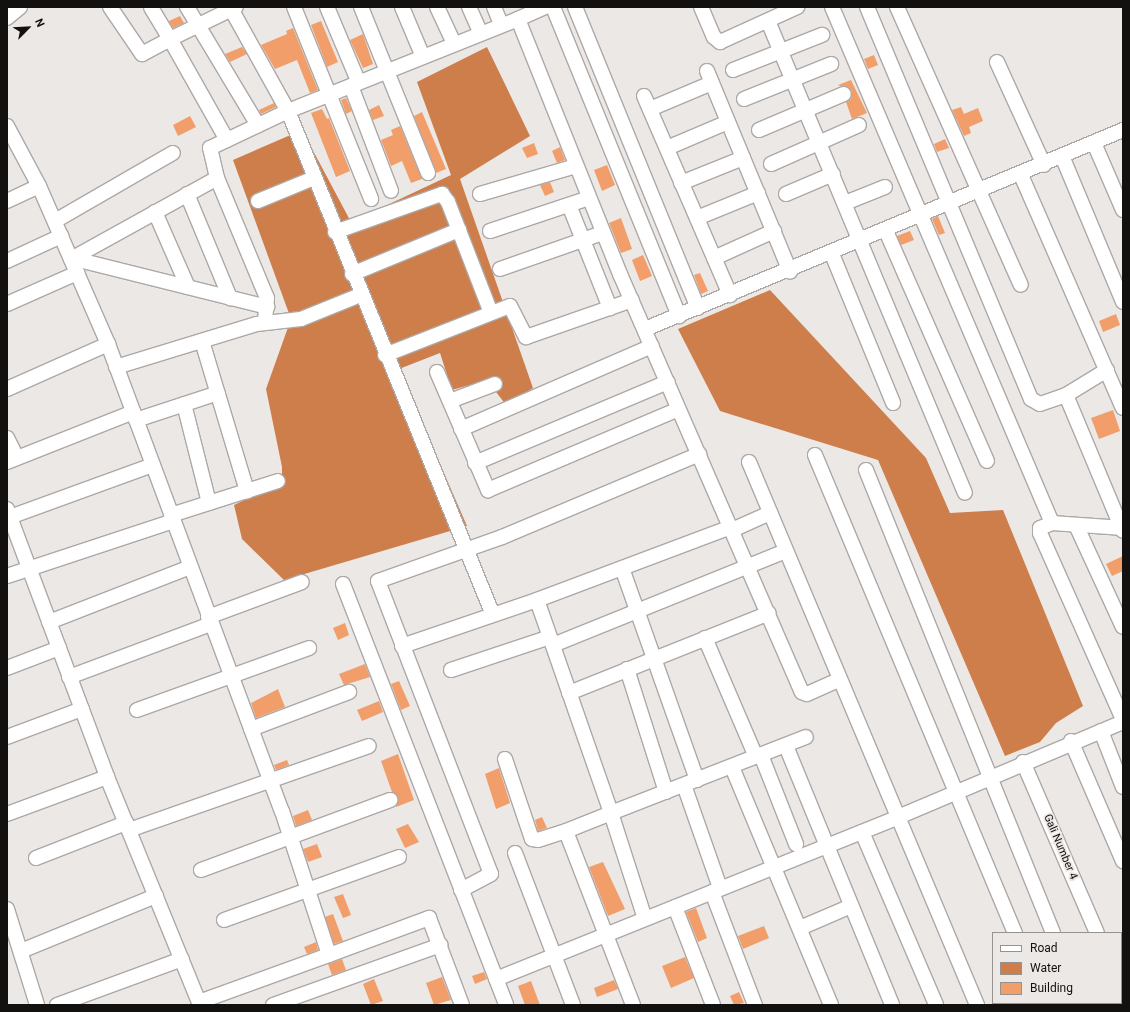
<!DOCTYPE html>
<style>
body{margin:0}
#map{position:relative;width:1130px;height:1012px;overflow:hidden;background:#ece8e5;font-family:Roboto,sans-serif}
div>[style]{position:absolute}
[style*='--x']{left:calc(var(--x)*1px);top:calc(var(--y)*1px);width:calc(var(--w)*1px);rotate:calc(var(--a)*1deg)}
.water>*{inset:0;background:#ce7e4b}
.building>*{inset:0;background:#f19e6b}
.roads{filter:drop-shadow(1px 0 #ada8a6) drop-shadow(-1px 0 #ada8a6) drop-shadow(0 1px #ada8a6) drop-shadow(0 -1px #ada8a6)}
.minor>*{height:14px;margin:-7px;padding:0 7px;transform-origin:7px;border-radius:7px;background:#fff}
span{translate:-50% -50%;white-space:nowrap;text-align:center;line-height:1.15;-webkit-text-stroke:3.5px #ece8e5;paint-order:stroke}
.street-label{font-size:11px;color:#131110}
.frame{position:absolute;inset:0;border:8px solid #131110;pointer-events:none}
.legend{position:absolute;left:992px;top:932px;width:130px;height:72px;box-sizing:border-box;background:#ece8e5;border:1px solid #959290;margin:0;padding:5px 7px;list-style:none;font-size:12px;color:#131110}
.legend li{display:flex;align-items:center;gap:8px;height:20px}
.legend b{width:20px;border:1px solid #959290}
.north{position:absolute;left:8px;top:8px;width:40px;height:40px;-webkit-text-stroke:3px #ece8e5;paint-order:stroke;rotate:66deg;font-size:11px;font-weight:700;line-height:16px;text-align:center;color:#131110}
.north::after{content:'';display:block;margin:auto;width:14px;height:18px;background:#131110;clip-path:polygon(50% 0,100% 100%,50% 72%,0 100%)}
</style>
<div id="map">
<div class="water">
<i style="clip-path:polygon(487px 47px,530px 136px,460px 179px,533px 388px,506px 405px,487px 380px,452px 390px,440px 353px,399px 369px,467px 526px,284px 580px,242px 539px,234px 505px,282px 482px,282px 467px,266px 389px,291px 319px,233px 160px,302px 130px,351px 222px,451px 175px,417px 82px)"></i>
<i style="clip-path:polygon(770px 290px,926px 458px,950px 513px,1003px 510px,1083px 706px,1056px 723px,1040px 742px,1005px 756px,878px 460px,720px 411px,678px 329px)"></i>
</div>
<div class="building">
<i style="clip-path:polygon(180px 16px,184px 23px,173px 28px,169px 21px)"></i>
<i style="clip-path:polygon(321px 21px,338px 62px,327px 67px,311px 25px)"></i>
<i style="clip-path:polygon(293px 28px,318px 90px,310px 93px,297px 60px,275px 69px,261px 45px,287px 34px,286px 31px)"></i>
<i style="clip-path:polygon(363px 34px,373px 64px,363px 68px,350px 40px)"></i>
<i style="clip-path:polygon(242px 47px,247px 54px,230px 62px,225px 54px)"></i>
<i style="clip-path:polygon(874px 55px,878px 65px,868px 69px,864px 59px)"></i>
<i style="clip-path:polygon(851px 80px,867px 113px,852px 119px,846px 102px,851px 99px,852px 91px,838px 85px)"></i>
<i style="clip-path:polygon(346px 98px,352px 111px,346px 114px,341px 100px)"></i>
<i style="clip-path:polygon(274px 103px,276px 107px,261px 114px,259px 110px)"></i>
<i style="clip-path:polygon(379px 105px,384px 116px,373px 120px,369px 110px)"></i>
<i style="clip-path:polygon(961px 107px,964px 114px,978px 108px,983px 121px,969px 127px,971px 133px,964px 136px,952px 110px)"></i>
<i style="clip-path:polygon(322px 109px,327px 119px,329px 118px,350px 171px,336px 177px,311px 113px)"></i>
<i style="clip-path:polygon(422px 112px,446px 169px,436px 173px,414px 116px)"></i>
<i style="clip-path:polygon(190px 116px,196px 127px,178px 136px,173px 125px)"></i>
<i style="clip-path:polygon(400px 126px,422px 179px,411px 183px,402px 161px,391px 166px,381px 140px,393px 135px,391px 130px)"></i>
<i style="clip-path:polygon(945px 139px,949px 148px,937px 152px,934px 144px)"></i>
<i style="clip-path:polygon(534px 143px,538px 154px,527px 158px,522px 148px)"></i>
<i style="clip-path:polygon(560px 147px,565px 160px,557px 163px,552px 151px)"></i>
<i style="clip-path:polygon(607px 165px,615px 185px,602px 191px,594px 170px)"></i>
<i style="clip-path:polygon(550px 182px,554px 192px,545px 196px,540px 185px)"></i>
<i style="clip-path:polygon(938px 216px,945px 233px,939px 235px,932px 219px)"></i>
<i style="clip-path:polygon(621px 218px,632px 249px,621px 253px,609px 223px)"></i>
<i style="clip-path:polygon(910px 231px,914px 240px,901px 245px,897px 236px)"></i>
<i style="clip-path:polygon(643px 255px,652px 276px,640px 281px,632px 260px)"></i>
<i style="clip-path:polygon(700px 273px,708px 291px,701px 294px,694px 275px)"></i>
<i style="clip-path:polygon(1116px 314px,1120px 325px,1103px 332px,1099px 321px)"></i>
<i style="clip-path:polygon(1113px 410px,1120px 431px,1099px 439px,1091px 418px)"></i>
<i style="clip-path:polygon(1123px 556px,1123px 571px,1112px 576px,1106px 564px)"></i>
<i style="clip-path:polygon(345px 623px,349px 635px,338px 640px,333px 628px)"></i>
<i style="clip-path:polygon(365px 664px,370px 677px,344px 685px,339px 674px)"></i>
<i style="clip-path:polygon(399px 681px,410px 706px,401px 710px,391px 684px)"></i>
<i style="clip-path:polygon(278px 689px,285px 707px,256px 718px,251px 703px)"></i>
<i style="clip-path:polygon(379px 701px,383px 712px,362px 721px,357px 710px)"></i>
<i style="clip-path:polygon(398px 754px,414px 800px,396px 807px,398px 797px,392px 792px,381px 761px)"></i>
<i style="clip-path:polygon(287px 760px,289px 765px,276px 770px,274px 765px)"></i>
<i style="clip-path:polygon(499px 768px,510px 803px,496px 809px,485px 774px)"></i>
<i style="clip-path:polygon(308px 810px,312px 820px,296px 826px,293px 816px)"></i>
<i style="clip-path:polygon(542px 817px,547px 828px,538px 831px,535px 820px)"></i>
<i style="clip-path:polygon(408px 824px,419px 842px,405px 848px,396px 829px)"></i>
<i style="clip-path:polygon(317px 844px,322px 857px,308px 862px,303px 849px)"></i>
<i style="clip-path:polygon(603px 862px,625px 909px,608px 916px,589px 867px)"></i>
<i style="clip-path:polygon(343px 894px,351px 915px,343px 918px,334px 897px)"></i>
<i style="clip-path:polygon(696px 908px,707px 938px,698px 942px,686px 912px)"></i>
<i style="clip-path:polygon(333px 914px,343px 941px,334px 944px,325px 917px)"></i>
<i style="clip-path:polygon(764px 926px,769px 938px,743px 949px,738px 936px)"></i>
<i style="clip-path:polygon(316px 942px,318px 950px,307px 954px,304px 947px)"></i>
<i style="clip-path:polygon(685px 957px,694px 978px,671px 988px,662px 966px)"></i>
<i style="clip-path:polygon(342px 959px,346px 970px,332px 975px,328px 964px)"></i>
<i style="clip-path:polygon(484px 972px,487px 979px,475px 984px,472px 976px)"></i>
<i style="clip-path:polygon(442px 977px,451px 1000px,434px 1005px,426px 983px)"></i>
<i style="clip-path:polygon(374px 979px,383px 1001px,371px 1005px,363px 984px)"></i>
<i style="clip-path:polygon(614px 980px,618px 989px,597px 997px,594px 988px)"></i>
<i style="clip-path:polygon(531px 981px,540px 1005px,525px 1005px,518px 986px)"></i>
<i style="clip-path:polygon(739px 992px,744px 1003px,734px 1005px,730px 996px)"></i>
</div>
<div class="roads">
<div class="minor">
<i style="--x:110;--y:7;--w:57;--a:55.8"></i>
<i style="--x:142;--y:54;--w:32;--a:-28"></i>
<i style="--x:170;--y:39;--w:37;--a:-121"></i>
<i style="--x:187;--y:7;--w:138;--a:59"></i>
<i style="--x:230;--y:7;--w:119;--a:60.9"></i>
<i style="--x:288;--y:111;--w:248;--a:-21.8"></i>
<i style="--x:518;--y:19;--w:275;--a:68.2"></i>
<i style="--x:620;--y:274;--w:456;--a:66.5"></i>
<i style="--x:802;--y:692;--w:5;--a:22"></i>
<i style="--x:807;--y:694;--w:35;--a:-24"></i>
<i style="--x:294;--y:7;--w:207;--a:68.1"></i>
<i style="--x:327;--y:7;--w:82;--a:67.2"></i>
<i style="--x:361;--y:7;--w:179;--a:68"></i>
<i style="--x:402;--y:7;--w:54;--a:67.2"></i>
<i style="--x:437;--y:7;--w:40;--a:65"></i>
<i style="--x:469;--y:7;--w:27;--a:66"></i>
<i style="--x:494;--y:7;--w:18;--a:68"></i>
<i style="--x:553;--y:7;--w:334;--a:67.8"></i>
<i style="--x:575;--y:7;--w:325;--a:67.8"></i>
<i style="--x:701;--y:7;--w:33;--a:67"></i>
<i style="--x:714;--y:37;--w:8;--a:40"></i>
<i style="--x:720;--y:42;--w:85;--a:-24.4"></i>
<i style="--x:832;--y:7;--w:561;--a:66.91"></i>
<i style="--x:867;--y:7;--w:425;--a:67.3"></i>
<i style="--x:1031;--y:399;--w:10;--a:29"></i>
<i style="--x:1040;--y:404;--w:28;--a:-19"></i>
<i style="--x:897;--y:7;--w:304;--a:66"></i>
<i style="--x:7;--y:18;--w:17;--a:-40"></i>
<i style="--x:518;--y:19;--w:30;--a:-24"></i>
<i style="--x:768;--y:21;--w:511;--a:67.35"></i>
<i style="--x:997;--y:62;--w:113;--a:65.5"></i>
<i style="--x:733;--y:70;--w:96;--a:-21.5"></i>
<i style="--x:707;--y:71;--w:217;--a:67.5"></i>
<i style="--x:351;--y:86;--w:112;--a:69.1"></i>
<i style="--x:644;--y:96;--w:217;--a:66.6"></i>
<i style="--x:744;--y:99;--w:94;--a:-21.9"></i>
<i style="--x:650;--y:109;--w:67;--a:-22.8"></i>
<i style="--x:7;--y:126;--w:68;--a:61.9"></i>
<i style="--x:39;--y:186;--w:172;--a:66.4"></i>
<i style="--x:108;--y:344;--w:498;--a:69.6"></i>
<i style="--x:282;--y:811;--w:151;--a:71.9"></i>
<i style="--x:329;--y:955;--w:107;--a:-20.3"></i>
<i style="--x:429;--y:918;--w:93;--a:69.2"></i>
<i style="--x:759;--y:130;--w:92;--a:-23"></i>
<i style="--x:227;--y:140;--w:116;--a:-119.4"></i>
<i style="--x:170;--y:39;--w:73;--a:-25.9"></i>
<i style="--x:1094;--y:143;--w:73;--a:66.6"></i>
<i style="--x:667;--y:148;--w:66;--a:-23.1"></i>
<i style="--x:1062;--y:156;--w:158;--a:67.3"></i>
<i style="--x:771;--y:164;--w:96;--a:-23.9"></i>
<i style="--x:1021;--y:175;--w:254;--a:66.4"></i>
<i style="--x:217;--y:178;--w:31;--a:-103"></i>
<i style="--x:210;--y:148;--w:86;--a:-25.4"></i>
<i style="--x:288;--y:111;--w:544;--a:67.87"></i>
<i style="--x:681;--y:183;--w:67;--a:-22"></i>
<i style="--x:187;--y:194;--w:113;--a:67.5"></i>
<i style="--x:480;--y:194;--w:100;--a:-16.3"></i>
<i style="--x:786;--y:194;--w:51;--a:-23.1"></i>
<i style="--x:7;--y:201;--w:35;--a:-25"></i>
<i style="--x:258;--y:201;--w:61;--a:-22.3"></i>
<i style="--x:845;--y:203;--w:43;--a:-21.8"></i>
<i style="--x:569;--y:205;--w:111;--a:68.3"></i>
<i style="--x:155;--y:212;--w:82;--a:66.3"></i>
<i style="--x:697;--y:218;--w:66;--a:-22.3"></i>
<i style="--x:55;--y:221;--w:136;--a:-30"></i>
<i style="--x:490;--y:231;--w:104;--a:-18.4"></i>
<i style="--x:886;--y:231;--w:251;--a:66.3"></i>
<i style="--x:335;--y:232;--w:114;--a:-19.6"></i>
<i style="--x:442;--y:194;--w:10;--a:53"></i>
<i style="--x:448;--y:202;--w:119;--a:68.8"></i>
<i style="--x:832;--y:254;--w:161;--a:67.7"></i>
<i style="--x:77;--y:256;--w:8;--a:40"></i>
<i style="--x:83;--y:261;--w:190;--a:14"></i>
<i style="--x:714;--y:258;--w:66;--a:-24.2"></i>
<i style="--x:71;--y:259;--w:167;--a:-29"></i>
<i style="--x:217;--y:178;--w:130;--a:67.4"></i>
<i style="--x:267;--y:298;--w:24;--a:95"></i>
<i style="--x:7;--y:261;--w:60;--a:-24.8"></i>
<i style="--x:500;--y:269;--w:109;--a:-19.3"></i>
<i style="--x:352;--y:274;--w:116;--a:-22.4"></i>
<i style="--x:7;--y:304;--w:77;--a:-23.9"></i>
<i style="--x:645;--y:329;--w:518;--a:-22.6"></i>
<i style="--x:202;--y:341;--w:157;--a:73.3"></i>
<i style="--x:385;--y:355;--w:134;--a:-21.4"></i>
<i style="--x:510;--y:306;--w:35;--a:63"></i>
<i style="--x:526;--y:337;--w:112;--a:-19.2"></i>
<i style="--x:116;--y:367;--w:147;--a:-17"></i>
<i style="--x:257;--y:324;--w:44;--a:-6.5"></i>
<i style="--x:301;--y:319;--w:64;--a:-22.1"></i>
<i style="--x:1107;--y:370;--w:48;--a:148.6"></i>
<i style="--x:1066;--y:395;--w:147;--a:67.3"></i>
<i style="--x:437;--y:372;--w:129;--a:66.6"></i>
<i style="--x:488;--y:490;--w:207;--a:-23"></i>
<i style="--x:7;--y:389;--w:111;--a:-24"></i>
<i style="--x:450;--y:401;--w:48;--a:-20.7"></i>
<i style="--x:184;--y:404;--w:102;--a:75.8"></i>
<i style="--x:136;--y:420;--w:86;--a:-18.2"></i>
<i style="--x:461;--y:429;--w:208;--a:-23.5"></i>
<i style="--x:7;--y:438;--w:22;--a:63"></i>
<i style="--x:815;--y:455;--w:518;--a:67.3"></i>
<i style="--x:7;--y:462;--w:136;--a:-21.6"></i>
<i style="--x:749;--y:462;--w:589;--a:67.22"></i>
<i style="--x:475;--y:463;--w:209;--a:-22.8"></i>
<i style="--x:866;--y:470;--w:499;--a:68"></i>
<i style="--x:7;--y:509;--w:286;--a:69.5"></i>
<i style="--x:107;--y:777;--w:243;--a:67.8"></i>
<i style="--x:199;--y:1002;--w:138;--a:-19.9"></i>
<i style="--x:171;--y:515;--w:112;--a:-17.6"></i>
<i style="--x:7;--y:518;--w:155;--a:-20"></i>
<i style="--x:1076;--y:525;--w:112;--a:65.3"></i>
<i style="--x:731;--y:527;--w:207;--a:159.4"></i>
<i style="--x:537;--y:600;--w:225;--a:70.8"></i>
<i style="--x:611;--y:813;--w:209;--a:-21.3"></i>
<i style="--x:1123;--y:528;--w:71;--a:-176"></i>
<i style="--x:1052;--y:523;--w:13;--a:157"></i>
<i style="--x:1040;--y:528;--w:5;--a:90"></i>
<i style="--x:1040;--y:533;--w:204;--a:66"></i>
<i style="--x:732;--y:530;--w:42;--a:-24.1"></i>
<i style="--x:622;--y:568;--w:225;--a:70.5"></i>
<i style="--x:7;--y:576;--w:175;--a:-18.3"></i>
<i style="--x:343;--y:584;--w:451;--a:68.8"></i>
<i style="--x:208;--y:617;--w:100;--a:-20.4"></i>
<i style="--x:49;--y:622;--w:151;--a:-21.3"></i>
<i style="--x:705;--y:638;--w:129;--a:66.8"></i>
<i style="--x:553;--y:645;--w:251;--a:-22"></i>
<i style="--x:402;--y:646;--w:143;--a:-18.8"></i>
<i style="--x:7;--y:668;--w:56;--a:-21"></i>
<i style="--x:627;--y:669;--w:129;--a:72.4"></i>
<i style="--x:451;--y:670;--w:104;--a:-18.4"></i>
<i style="--x:69;--y:677;--w:152;--a:-20.5"></i>
<i style="--x:569;--y:693;--w:215;--a:-21.8"></i>
<i style="--x:137;--y:710;--w:183;--a:-19.8"></i>
<i style="--x:251;--y:729;--w:105;--a:-20.7"></i>
<i style="--x:1101;--y:731;--w:60;--a:68.6"></i>
<i style="--x:7;--y:737;--w:80;--a:-20.5"></i>
<i style="--x:1071;--y:741;--w:131;--a:66.6"></i>
<i style="--x:786;--y:746;--w:280;--a:67.7"></i>
<i style="--x:761;--y:755;--w:96;--a:68.5"></i>
<i style="--x:505;--y:759;--w:84;--a:71.4"></i>
<i style="--x:532;--y:839;--w:6;--a:9"></i>
<i style="--x:538;--y:840;--w:29;--a:-18"></i>
<i style="--x:1023;--y:762;--w:186;--a:66.6"></i>
<i style="--x:732;--y:767;--w:258;--a:67.4"></i>
<i style="--x:684;--y:785;--w:109;--a:70.7"></i>
<i style="--x:7;--y:814;--w:107;--a:-20.3"></i>
<i style="--x:129;--y:830;--w:254;--a:-19.3"></i>
<i style="--x:862;--y:832;--w:188;--a:66.8"></i>
<i style="--x:515;--y:853;--w:163;--a:69.1"></i>
<i style="--x:36;--y:858;--w:97;--a:-21.3"></i>
<i style="--x:201;--y:870;--w:202;--a:-20.3"></i>
<i style="--x:461;--y:890;--w:34;--a:-28"></i>
<i style="--x:491;--y:874;--w:314;--a:-111.1"></i>
<i style="--x:378;--y:581;--w:132;--a:-19.5"></i>
<i style="--x:502;--y:537;--w:214;--a:-22.8"></i>
<i style="--x:712;--y:892;--w:121;--a:69.2"></i>
<i style="--x:675;--y:907;--w:105;--a:68.8"></i>
<i style="--x:7;--y:909;--w:101;--a:72.6"></i>
<i style="--x:224;--y:920;--w:186;--a:-19.8"></i>
<i style="--x:800;--y:928;--w:56;--a:-23.3"></i>
<i style="--x:21;--y:951;--w:146;--a:-22.2"></i>
<i style="--x:496;--y:979;--w:433;--a:-21.9"></i>
<i style="--x:898;--y:817;--w:244;--a:-22.9"></i>
<i style="--x:1121;--y:988;--w:4;--a:63"></i>
<i style="--x:1044;--y:1003;--w:2;--a:63"></i>
<i style="--x:1082;--y:1003;--w:2;--a:63"></i>
<i style="--x:57;--y:1005;--w:133;--a:-20.2"></i>
<i style="--x:273;--y:1005;--w:178;--a:-19.7"></i>
<i style="--x:633;--y:1005;--w:186;--a:-111.1"></i>
<i style="--x:566;--y:831;--w:48;--a:-21.8"></i>
<i style="--x:611;--y:813;--w:111;--a:72.2"></i>
</div>
</div>
<div class="street-label">
<span style="left:1060px;top:847px;rotate:67deg">Gali Number 4</span>
</div>
<div class="frame"></div>
<ul class="legend">
<li><b style="height:5px;background:#fff"></b>Road</li>
<li><b style="height:11px;background:#ce7e4b"></b>Water</li>
<li><b style="height:11px;background:#f19e6b"></b>Building</li>
</ul>
<div class="north">N</div>
</div>
